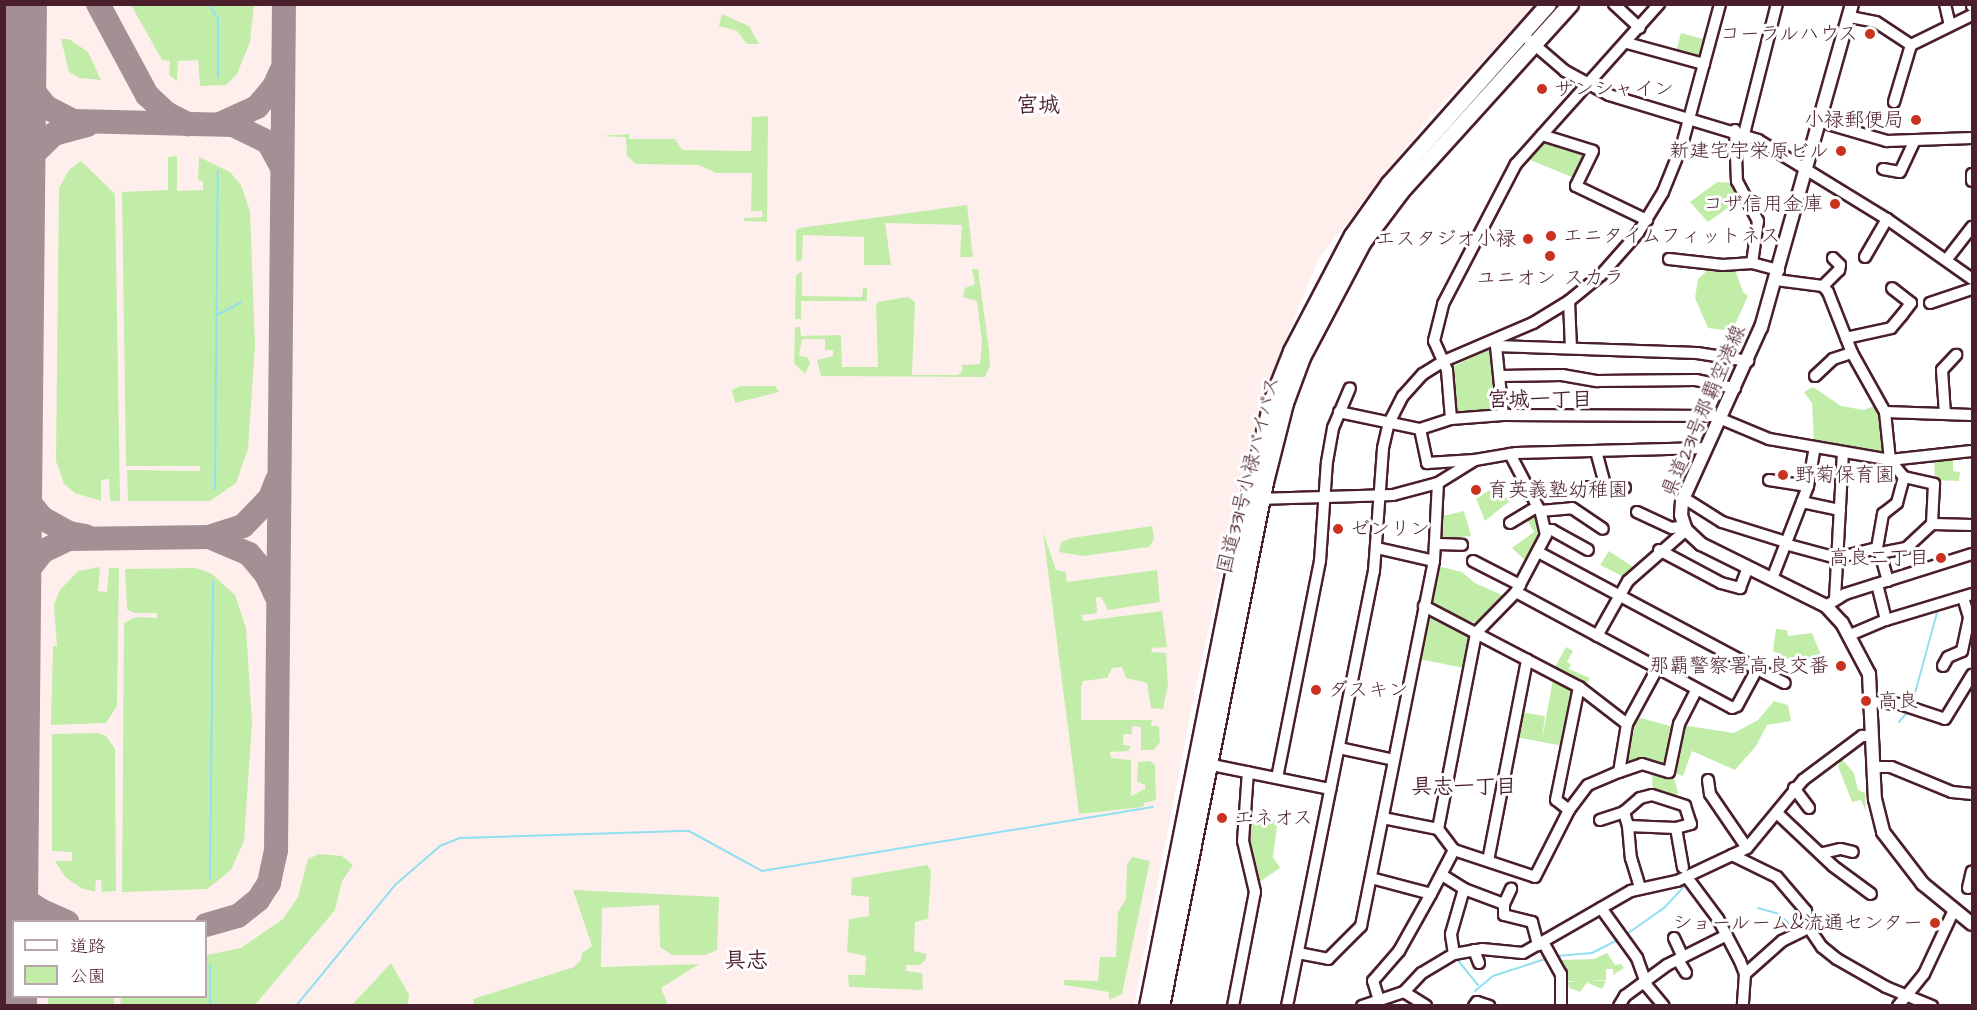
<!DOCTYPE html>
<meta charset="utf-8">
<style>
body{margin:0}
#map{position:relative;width:1977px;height:1010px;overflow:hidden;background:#fff;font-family:"Architects Daughter","Klee One",sans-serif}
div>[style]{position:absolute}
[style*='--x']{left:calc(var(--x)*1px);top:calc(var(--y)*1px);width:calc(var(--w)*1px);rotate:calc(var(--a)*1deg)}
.built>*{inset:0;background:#feefed}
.green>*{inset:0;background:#c2eda9}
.stream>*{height:2px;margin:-1px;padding:0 1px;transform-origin:1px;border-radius:1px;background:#91dfef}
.taxiway>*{height:24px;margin:-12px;padding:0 12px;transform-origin:12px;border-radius:12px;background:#a48f95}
.runway>*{height:58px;margin:-29px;padding:0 29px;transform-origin:29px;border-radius:29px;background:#a48f95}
.roads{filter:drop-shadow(2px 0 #4a1f2b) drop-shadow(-2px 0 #4a1f2b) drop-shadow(0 2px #4a1f2b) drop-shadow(0 -2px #4a1f2b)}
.minor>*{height:10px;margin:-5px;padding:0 5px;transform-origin:5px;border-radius:5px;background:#fff}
.major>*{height:12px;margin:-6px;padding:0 6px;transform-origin:6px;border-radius:6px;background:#fff}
.highway>*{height:15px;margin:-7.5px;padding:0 7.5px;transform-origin:7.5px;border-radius:7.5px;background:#fff}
.dots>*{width:16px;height:16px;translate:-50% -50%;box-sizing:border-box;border:3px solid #fff;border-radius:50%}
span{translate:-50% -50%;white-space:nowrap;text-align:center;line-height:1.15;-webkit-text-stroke:6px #fff;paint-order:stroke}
.poi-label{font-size:20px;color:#4a1f2b}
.right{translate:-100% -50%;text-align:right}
.left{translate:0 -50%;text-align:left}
.street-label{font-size:20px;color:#4a1f2b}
.neighbourhood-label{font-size:21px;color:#4a1f2b;font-weight:700}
.quarter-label{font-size:22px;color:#4a1f2b;font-weight:700}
.frame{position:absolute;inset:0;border:6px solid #4a1f2b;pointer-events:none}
.legend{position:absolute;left:12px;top:920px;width:195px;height:78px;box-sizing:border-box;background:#fff;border:2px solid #b7a5aa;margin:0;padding:8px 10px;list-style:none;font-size:18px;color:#4a1f2b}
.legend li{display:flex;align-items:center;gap:12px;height:30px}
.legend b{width:30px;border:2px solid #b7a5aa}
</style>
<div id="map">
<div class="built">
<i style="clip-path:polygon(evenodd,5px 5px,1535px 5px,1428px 119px,1319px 258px,1270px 379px,1247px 453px,1193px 701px,1134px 1005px,5px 1006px,5px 5px,14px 922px,206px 922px,206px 996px,14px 996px,14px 922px)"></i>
</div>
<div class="green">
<i style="clip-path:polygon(131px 5px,254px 5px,250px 42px,237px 74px,226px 85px,200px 86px,198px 60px,178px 61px,177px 81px,169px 75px,170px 61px,162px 60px)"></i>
<i style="clip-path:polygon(722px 14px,749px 26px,759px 44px,747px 44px,737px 31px,719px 26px)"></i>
<i style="clip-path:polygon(1681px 33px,1703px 39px,1698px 56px,1676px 52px)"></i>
<i style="clip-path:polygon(61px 39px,69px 39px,88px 52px,101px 80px,80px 78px,69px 72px)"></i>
<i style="clip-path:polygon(768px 116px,767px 222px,744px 221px,744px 218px,763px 217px,762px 211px,751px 211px,752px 173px,716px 173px,699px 165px,636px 164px,627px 156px,626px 137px,601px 136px,629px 134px,629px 139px,675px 139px,682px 150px,751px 151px,752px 117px)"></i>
<i style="clip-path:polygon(1544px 142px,1584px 151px,1574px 178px,1528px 159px)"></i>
<i style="clip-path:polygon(177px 156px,177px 191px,203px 190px,203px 181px,198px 180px,199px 157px,230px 172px,241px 185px,250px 211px,255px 345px,248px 449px,236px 483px,210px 501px,128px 501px,127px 470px,200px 471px,200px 466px,126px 466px,122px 192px,168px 190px,168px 157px)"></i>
<i style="clip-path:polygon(81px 161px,115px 194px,120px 501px,110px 501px,109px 479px,101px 480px,101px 501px,75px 493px,64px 484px,56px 461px,59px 188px,69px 170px)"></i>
<i style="clip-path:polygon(1717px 182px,1735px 183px,1742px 198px,1708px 222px,1690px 202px)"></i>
<i style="clip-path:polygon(967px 205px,973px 257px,960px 257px,962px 225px,885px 223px,891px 265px,864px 265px,864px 237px,803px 235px,802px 260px,796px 262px,796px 230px,800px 228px)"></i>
<i style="clip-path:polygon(1710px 268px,1735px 269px,1743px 292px,1748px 296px,1732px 331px,1708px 328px,1695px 298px,1698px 279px)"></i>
<i style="clip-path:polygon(972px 269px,978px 269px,989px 350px,990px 366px,985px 377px,821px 376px,817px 360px,833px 356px,833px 350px,825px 350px,825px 339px,802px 339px,799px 356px,807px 357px,810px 363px,805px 374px,794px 363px,795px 327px,800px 327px,801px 336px,841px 335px,842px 367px,878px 367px,876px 306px,878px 302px,908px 297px,915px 302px,912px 375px,957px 375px,962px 372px,962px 365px,980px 364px,982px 342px,977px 301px,963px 297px,965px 288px,975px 284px)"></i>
<i style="clip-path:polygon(802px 272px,802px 296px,862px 297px,863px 288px,867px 288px,867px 301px,801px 301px,801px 319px,795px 319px,796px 275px)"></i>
<i style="clip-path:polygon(1494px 347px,1498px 410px,1460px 416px,1453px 411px,1450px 368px)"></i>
<i style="clip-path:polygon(740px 386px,775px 386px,779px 392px,735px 403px,732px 390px)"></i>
<i style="clip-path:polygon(1813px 387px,1841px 406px,1864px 410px,1876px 405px,1882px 423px,1883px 454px,1814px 443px,1812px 403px,1804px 392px)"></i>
<i style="clip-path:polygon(1953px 455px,1953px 471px,1960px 472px,1959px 481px,1935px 480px,1934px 457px)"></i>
<i style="clip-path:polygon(1494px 488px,1500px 499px,1509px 496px,1511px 500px,1485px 521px,1476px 498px)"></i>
<i style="clip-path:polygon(1464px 511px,1471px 536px,1442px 539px,1442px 516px)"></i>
<i style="clip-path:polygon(1537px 512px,1542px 534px,1527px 562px,1512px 548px,1534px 532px,1526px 518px)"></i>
<i style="clip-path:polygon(1152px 526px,1154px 539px,1149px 547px,1083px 556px,1059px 552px,1061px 542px,1072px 538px)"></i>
<i style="clip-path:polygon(1043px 532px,1056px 570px,1066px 572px,1067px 582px,1157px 570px,1160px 602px,1108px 610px,1101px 597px,1096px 597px,1097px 613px,1082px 615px,1083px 621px,1162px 611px,1167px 647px,1152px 648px,1151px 652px,1166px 653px,1168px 685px,1163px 709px,1151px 708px,1147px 683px,1126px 678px,1122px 667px,1112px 668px,1107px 678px,1083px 681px,1081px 687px,1081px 720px,1152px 720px,1151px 726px,1159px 726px,1160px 742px,1154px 750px,1141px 750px,1141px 727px,1132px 726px,1132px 734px,1124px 734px,1123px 745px,1131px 746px,1128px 751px,1110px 752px,1111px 758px,1131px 760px,1131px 796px,1145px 789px,1145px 785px,1137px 782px,1138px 762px,1150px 761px,1155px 765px,1156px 800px,1144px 803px,1143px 807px,1079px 814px)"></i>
<i style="clip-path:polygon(1609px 551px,1633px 567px,1624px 577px,1600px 565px)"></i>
<i style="clip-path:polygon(1437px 566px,1462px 572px,1475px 583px,1506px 597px,1476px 623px,1452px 615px,1430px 602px)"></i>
<i style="clip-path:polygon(100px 567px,98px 591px,107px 592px,109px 568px,119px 568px,117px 706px,106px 723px,51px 725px,53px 646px,57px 646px,54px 605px,60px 590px,78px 571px)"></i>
<i style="clip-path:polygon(196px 568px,212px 574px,235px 595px,246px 628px,252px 723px,244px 841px,231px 870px,207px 889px,122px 892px,124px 623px,136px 617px,157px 618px,157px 613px,134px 613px,127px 609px,125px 569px)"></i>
<i style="clip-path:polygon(1431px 614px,1469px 634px,1464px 668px,1419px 659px)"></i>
<i style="clip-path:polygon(1776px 629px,1787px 630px,1788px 636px,1812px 633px,1825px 665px,1819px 673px,1813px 672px,1810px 658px,1788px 659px,1773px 651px)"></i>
<i style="clip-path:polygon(1566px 647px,1573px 651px,1567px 662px,1571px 664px,1569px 669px,1590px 678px,1586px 684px,1554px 669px)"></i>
<i style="clip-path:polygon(1553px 679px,1575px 692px,1563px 746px,1516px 737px,1521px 712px,1545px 716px,1542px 740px)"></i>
<i style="clip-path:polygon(1774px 701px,1788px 705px,1791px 721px,1767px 725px,1756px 746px,1735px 770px,1692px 751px,1683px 776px,1671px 772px,1681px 725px,1734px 733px,1758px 720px)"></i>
<i style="clip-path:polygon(1637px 717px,1674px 727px,1665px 767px,1626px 763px)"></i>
<i style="clip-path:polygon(98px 733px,106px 736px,115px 749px,116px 891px,102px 892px,101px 880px,96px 880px,95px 892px,81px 888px,65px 877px,55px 861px,72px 861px,72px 852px,52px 851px,52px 734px)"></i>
<i style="clip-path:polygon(1842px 759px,1854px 773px,1858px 790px,1865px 793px,1866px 811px,1861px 800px,1852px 802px,1838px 766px)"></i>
<i style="clip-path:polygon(1646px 770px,1674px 778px,1678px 792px,1675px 800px,1653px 794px,1652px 776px)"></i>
<i style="clip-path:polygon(1278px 820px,1273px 857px,1280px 868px,1258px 883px,1247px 838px,1248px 822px)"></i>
<i style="clip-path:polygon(319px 854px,342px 856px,353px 865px,342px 881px,335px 910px,255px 1005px,120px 1005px,121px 997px,206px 996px,206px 955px,241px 948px,283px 919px,298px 897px,308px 859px)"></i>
<i style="clip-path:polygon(1132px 857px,1150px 861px,1122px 994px,1109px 1000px,1109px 992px,1064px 985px,1064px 980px,1098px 981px,1100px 957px,1116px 957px,1118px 912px,1126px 899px,1127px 865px)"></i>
<i style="clip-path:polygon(927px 865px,931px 871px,928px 919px,915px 922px,914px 951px,926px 954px,926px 959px,920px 965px,906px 965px,906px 971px,922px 973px,923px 990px,849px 987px,848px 975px,865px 975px,866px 956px,847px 952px,849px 919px,869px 916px,869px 897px,851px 895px,852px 878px)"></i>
<i style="clip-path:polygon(573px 890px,719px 897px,717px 950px,705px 955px,672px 955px,660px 947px,659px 905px,602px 908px,601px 967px,699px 964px,661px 988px,668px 1005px,474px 1005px,473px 999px,574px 967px,581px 960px,582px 953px,592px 946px)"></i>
<i style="clip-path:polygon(1607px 953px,1615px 965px,1621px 964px,1624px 968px,1613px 975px,1613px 969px,1606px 969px,1606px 980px,1591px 980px,1606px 981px,1602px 989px,1588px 983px,1589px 980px,1580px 992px,1569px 988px,1568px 982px,1578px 981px,1567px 981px,1559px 960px,1594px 959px)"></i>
<i style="clip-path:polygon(391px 963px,409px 995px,408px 1005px,352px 1005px)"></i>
<i style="clip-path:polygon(48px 997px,114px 997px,114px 1005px,48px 1005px)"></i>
</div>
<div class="stream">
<i style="--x:209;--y:4;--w:17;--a:59"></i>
<i style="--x:218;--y:19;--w:58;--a:90"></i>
<i style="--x:217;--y:315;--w:27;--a:-28"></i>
<i style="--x:215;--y:489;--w:318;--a:-89.5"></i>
<i style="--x:1912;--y:704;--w:98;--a:-74.7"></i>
<i style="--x:1899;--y:722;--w:16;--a:-50"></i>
<i style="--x:210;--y:879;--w:298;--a:-89.4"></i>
<i style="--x:1758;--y:908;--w:22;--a:16"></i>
<i style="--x:1779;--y:914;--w:21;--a:45"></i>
<i style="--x:1624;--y:936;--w:49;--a:-35"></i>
<i style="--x:1664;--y:908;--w:33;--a:-47"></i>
<i style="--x:1557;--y:956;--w:35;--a:-5"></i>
<i style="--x:1592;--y:953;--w:30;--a:-27"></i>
<i style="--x:1456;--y:958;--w:35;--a:51"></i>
<i style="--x:1475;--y:991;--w:23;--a:-40"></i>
<i style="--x:1493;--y:976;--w:58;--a:-18.1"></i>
<i style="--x:210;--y:1006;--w:41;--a:-90"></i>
<i style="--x:296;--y:1006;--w:156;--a:-50.7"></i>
<i style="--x:395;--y:885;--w:60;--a:-40.9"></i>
<i style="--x:440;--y:846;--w:22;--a:-22"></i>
<i style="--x:460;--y:838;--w:229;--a:-1.8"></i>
<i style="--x:689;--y:831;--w:83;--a:28.7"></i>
<i style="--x:762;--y:871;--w:396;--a:-9.3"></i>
</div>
<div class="taxiway">
<i style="--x:98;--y:4;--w:103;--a:61.7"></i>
<i style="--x:147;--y:95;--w:26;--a:43"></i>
<i style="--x:166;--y:113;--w:25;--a:27"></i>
<i style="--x:4;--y:6;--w:3;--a:-45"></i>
<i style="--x:18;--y:71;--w:46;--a:52.1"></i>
<i style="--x:46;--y:107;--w:31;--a:27"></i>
<i style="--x:74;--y:121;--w:159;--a:1.4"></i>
<i style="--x:233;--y:125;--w:39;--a:26"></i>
<i style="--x:268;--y:142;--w:29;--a:61"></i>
<i style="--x:4;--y:122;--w:22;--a:54"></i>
<i style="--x:220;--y:124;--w:41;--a:-24.7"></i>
<i style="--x:257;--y:107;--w:26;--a:-50"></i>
<i style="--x:274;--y:87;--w:17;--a:-66"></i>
<i style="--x:17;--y:170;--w:52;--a:-44.2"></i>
<i style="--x:54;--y:134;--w:34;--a:-15"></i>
<i style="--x:13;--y:482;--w:46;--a:51.1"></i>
<i style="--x:42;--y:518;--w:31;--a:29"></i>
<i style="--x:69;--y:533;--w:17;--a:10"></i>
<i style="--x:209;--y:537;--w:43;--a:23"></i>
<i style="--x:249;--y:554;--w:26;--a:50"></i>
<i style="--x:266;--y:574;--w:23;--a:65"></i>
<i style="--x:12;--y:591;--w:51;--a:-52.2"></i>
<i style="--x:43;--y:551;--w:29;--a:-25"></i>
<i style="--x:69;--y:539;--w:140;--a:-0.8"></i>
<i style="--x:209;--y:537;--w:36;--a:-18"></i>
<i style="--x:243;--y:526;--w:39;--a:-46"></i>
<i style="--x:270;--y:498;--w:19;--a:-69"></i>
<i style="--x:9;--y:889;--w:37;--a:34"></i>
<i style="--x:40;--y:910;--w:30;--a:24"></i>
<i style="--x:206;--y:925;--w:33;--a:-16"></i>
<i style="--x:238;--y:916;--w:26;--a:-39"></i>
<i style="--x:258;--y:900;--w:20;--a:-57"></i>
<i style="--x:269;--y:883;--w:33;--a:-78"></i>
<i style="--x:276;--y:851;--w:847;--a:-89.46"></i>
</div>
<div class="runway">
<i style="--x:8;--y:1006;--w:1002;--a:-89.43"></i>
</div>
<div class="roads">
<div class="minor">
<i style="--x:1614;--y:4;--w:35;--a:43"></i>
<i style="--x:1945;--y:4;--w:22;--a:77"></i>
<i style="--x:1972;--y:4;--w:2;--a:90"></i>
<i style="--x:1850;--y:17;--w:26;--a:11"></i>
<i style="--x:1876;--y:22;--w:42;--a:33.3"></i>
<i style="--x:1529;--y:40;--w:48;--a:40.7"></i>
<i style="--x:1565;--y:71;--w:50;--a:28.6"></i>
<i style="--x:1609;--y:95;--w:156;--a:16.8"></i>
<i style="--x:1758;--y:140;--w:151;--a:31.5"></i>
<i style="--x:1887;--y:219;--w:104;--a:35.2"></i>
<i style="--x:1627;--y:43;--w:80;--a:15.3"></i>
<i style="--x:1894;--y:102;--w:59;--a:-73.4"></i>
<i style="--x:1911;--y:45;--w:68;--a:-26.2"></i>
<i style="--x:1821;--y:122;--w:69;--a:16.1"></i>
<i style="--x:1887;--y:141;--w:85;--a:-2"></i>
<i style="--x:1735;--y:130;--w:51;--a:87.8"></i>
<i style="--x:1737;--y:181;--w:45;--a:62.3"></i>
<i style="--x:1758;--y:221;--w:42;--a:98.1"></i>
<i style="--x:1744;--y:134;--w:134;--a:-75.8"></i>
<i style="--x:1542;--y:135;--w:53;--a:17.4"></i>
<i style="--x:1593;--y:151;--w:39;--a:116"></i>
<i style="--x:1576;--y:186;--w:79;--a:25.6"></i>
<i style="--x:1883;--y:169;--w:17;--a:10"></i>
<i style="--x:1900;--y:172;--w:35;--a:-65"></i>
<i style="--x:1972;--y:174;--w:7;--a:90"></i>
<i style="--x:1865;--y:257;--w:44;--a:-59.9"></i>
<i style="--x:1669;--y:259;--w:54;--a:6.3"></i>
<i style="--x:1723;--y:265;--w:29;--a:-4"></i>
<i style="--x:1752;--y:263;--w:28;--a:15"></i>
<i style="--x:1947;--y:259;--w:41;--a:-52"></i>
<i style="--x:1776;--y:280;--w:47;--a:7.3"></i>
<i style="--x:1823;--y:286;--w:8;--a:50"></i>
<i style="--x:1828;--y:292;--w:66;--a:68.5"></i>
<i style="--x:1852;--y:353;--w:68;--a:60.8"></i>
<i style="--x:1885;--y:412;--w:48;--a:84.1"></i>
<i style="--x:1890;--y:460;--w:22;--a:51"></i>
<i style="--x:1904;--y:477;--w:31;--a:13"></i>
<i style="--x:1934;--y:484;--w:40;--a:92.9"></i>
<i style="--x:1932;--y:524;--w:35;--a:137"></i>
<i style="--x:1906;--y:548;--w:26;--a:169"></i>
<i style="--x:1880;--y:553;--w:29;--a:74"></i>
<i style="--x:1823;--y:286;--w:23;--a:-45"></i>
<i style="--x:1839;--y:270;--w:5;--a:-79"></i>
<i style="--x:1840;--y:265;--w:10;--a:-135"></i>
<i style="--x:1569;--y:301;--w:47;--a:87.6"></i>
<i style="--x:1930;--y:303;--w:44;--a:-18.4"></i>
<i style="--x:1846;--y:338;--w:46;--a:-12.5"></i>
<i style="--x:1891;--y:328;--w:17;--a:-50"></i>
<i style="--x:1902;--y:315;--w:15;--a:-53"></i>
<i style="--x:1911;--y:303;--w:24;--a:-142"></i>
<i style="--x:1500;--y:376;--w:62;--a:-0.9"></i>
<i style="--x:1562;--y:375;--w:36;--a:10"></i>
<i style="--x:1597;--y:381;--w:99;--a:-0.6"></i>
<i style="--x:1696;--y:380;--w:40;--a:12"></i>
<i style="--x:1815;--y:376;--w:25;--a:-43"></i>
<i style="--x:1833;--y:359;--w:20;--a:-18"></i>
<i style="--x:1339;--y:412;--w:83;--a:11.9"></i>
<i style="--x:1420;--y:429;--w:33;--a:-18"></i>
<i style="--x:1451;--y:419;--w:52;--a:-4.4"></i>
<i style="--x:1503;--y:415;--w:211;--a:0.3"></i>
<i style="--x:1714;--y:416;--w:60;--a:22.7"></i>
<i style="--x:1769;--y:439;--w:123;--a:9.8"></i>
<i style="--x:1890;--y:460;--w:82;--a:-6.3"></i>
<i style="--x:1885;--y:412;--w:87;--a:2"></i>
<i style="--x:1945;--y:414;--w:44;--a:-93.9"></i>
<i style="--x:1942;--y:370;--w:21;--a:-47"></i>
<i style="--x:1503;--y:415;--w:69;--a:-95.8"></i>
<i style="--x:1496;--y:346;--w:201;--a:2"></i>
<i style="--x:1697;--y:353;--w:52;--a:8.9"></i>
<i style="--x:1451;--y:419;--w:49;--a:-94.7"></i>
<i style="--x:1447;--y:370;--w:32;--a:-114"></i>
<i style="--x:1434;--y:341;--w:38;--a:-76"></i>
<i style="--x:1443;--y:304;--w:158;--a:-62.5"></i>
<i style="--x:1516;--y:164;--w:215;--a:-48.2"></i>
<i style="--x:1420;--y:429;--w:35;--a:78"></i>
<i style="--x:1427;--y:463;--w:48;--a:-3.6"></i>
<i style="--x:1596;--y:451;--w:35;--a:75"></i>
<i style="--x:1769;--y:480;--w:39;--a:9"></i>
<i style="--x:1586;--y:487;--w:39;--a:1"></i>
<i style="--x:1684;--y:498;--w:45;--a:32.3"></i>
<i style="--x:1722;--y:522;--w:67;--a:17.4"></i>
<i style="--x:1257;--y:499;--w:136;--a:-1.7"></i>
<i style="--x:1393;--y:495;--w:47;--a:-14.9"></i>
<i style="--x:1438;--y:483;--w:44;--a:-31.9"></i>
<i style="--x:1475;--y:460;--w:42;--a:-9.7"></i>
<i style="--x:1516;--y:453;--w:190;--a:-1.5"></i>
<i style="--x:1802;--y:502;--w:39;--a:12"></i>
<i style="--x:1540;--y:511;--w:32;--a:-5"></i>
<i style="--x:1572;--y:508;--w:37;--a:34"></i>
<i style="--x:1637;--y:512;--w:38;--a:25"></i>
<i style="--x:1672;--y:528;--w:12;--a:-9"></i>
<i style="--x:1510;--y:523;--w:31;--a:-31"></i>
<i style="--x:1932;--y:524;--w:40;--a:1.4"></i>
<i style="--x:1545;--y:530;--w:7;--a:0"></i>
<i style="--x:1552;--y:530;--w:41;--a:29.1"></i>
<i style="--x:1438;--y:544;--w:24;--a:2"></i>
<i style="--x:1785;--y:544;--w:54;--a:15.1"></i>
<i style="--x:1837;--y:558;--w:41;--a:-14"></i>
<i style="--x:1877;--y:548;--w:35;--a:-80"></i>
<i style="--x:1883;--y:514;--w:18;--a:-38"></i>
<i style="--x:1897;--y:503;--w:27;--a:-75"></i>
<i style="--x:1659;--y:550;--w:70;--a:28"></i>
<i style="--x:1721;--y:583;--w:20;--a:15"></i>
<i style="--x:1740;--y:588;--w:22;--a:-69"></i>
<i style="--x:1434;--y:561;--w:78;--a:-87.1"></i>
<i style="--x:1473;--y:561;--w:53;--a:27.1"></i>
<i style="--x:1772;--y:579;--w:100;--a:-68.8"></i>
<i style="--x:1808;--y:486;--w:39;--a:-80"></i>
<i style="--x:1877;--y:584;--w:37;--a:76"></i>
<i style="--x:1516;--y:592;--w:245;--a:28.2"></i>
<i style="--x:1732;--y:708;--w:5;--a:-22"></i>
<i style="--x:1737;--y:706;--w:42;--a:-61.6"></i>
<i style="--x:1757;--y:669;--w:248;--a:-151.9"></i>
<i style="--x:1835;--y:599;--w:146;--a:-86.9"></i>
<i style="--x:1826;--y:606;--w:22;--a:-32"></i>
<i style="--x:1845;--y:594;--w:133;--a:-17.5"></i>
<i style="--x:1850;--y:635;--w:39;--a:-23"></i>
<i style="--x:1886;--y:620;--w:90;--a:-16.8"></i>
<i style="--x:1597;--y:636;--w:63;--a:-60.6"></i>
<i style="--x:1628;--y:581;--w:77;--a:-41.3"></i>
<i style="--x:1943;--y:666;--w:10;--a:-61"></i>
<i style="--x:1948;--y:657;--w:15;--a:-23"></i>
<i style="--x:1962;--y:651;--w:35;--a:-78"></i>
<i style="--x:1969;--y:617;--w:21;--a:-107"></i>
<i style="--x:1757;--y:669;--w:31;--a:27"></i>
<i style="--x:1871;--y:702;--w:29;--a:4"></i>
<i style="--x:1900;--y:704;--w:47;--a:18.4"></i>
<i style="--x:1945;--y:719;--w:52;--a:-58.5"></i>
<i style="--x:1627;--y:724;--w:63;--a:-61.4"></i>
<i style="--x:1339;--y:748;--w:56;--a:12.3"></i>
<i style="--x:1207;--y:764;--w:126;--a:11.5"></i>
<i style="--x:1873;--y:767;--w:18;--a:0"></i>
<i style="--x:1891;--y:767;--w:66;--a:22.3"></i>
<i style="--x:1952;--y:792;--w:20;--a:6"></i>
<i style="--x:1619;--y:772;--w:24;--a:-19"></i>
<i style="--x:1642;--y:764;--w:28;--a:17"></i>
<i style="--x:1669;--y:772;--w:49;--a:-78.2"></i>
<i style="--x:1679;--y:724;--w:38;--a:-63"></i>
<i style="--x:1277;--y:778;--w:221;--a:-78.8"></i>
<i style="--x:1320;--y:561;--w:99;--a:-86"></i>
<i style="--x:1327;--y:462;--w:35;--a:-80"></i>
<i style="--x:1333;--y:428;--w:43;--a:-67"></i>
<i style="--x:1708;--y:780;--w:14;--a:82"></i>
<i style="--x:1710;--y:794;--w:65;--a:55.6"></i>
<i style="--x:1794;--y:788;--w:25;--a:53"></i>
<i style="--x:1569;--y:810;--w:16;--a:-142"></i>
<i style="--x:1556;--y:800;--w:115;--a:-78.5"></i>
<i style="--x:1777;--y:813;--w:77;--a:43.4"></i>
<i style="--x:1833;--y:866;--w:47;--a:36.4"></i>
<i style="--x:1383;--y:818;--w:56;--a:11.3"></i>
<i style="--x:1438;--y:829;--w:26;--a:53"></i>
<i style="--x:1454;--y:850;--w:85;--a:18.4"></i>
<i style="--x:1535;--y:877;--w:75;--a:-63.1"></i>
<i style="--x:1569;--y:810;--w:31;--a:-53"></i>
<i style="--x:1588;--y:785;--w:34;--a:-23"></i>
<i style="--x:1619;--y:772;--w:49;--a:-80.5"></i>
<i style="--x:1627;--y:724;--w:61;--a:-142.4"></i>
<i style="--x:1579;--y:687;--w:175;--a:-152.4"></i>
<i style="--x:1600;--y:820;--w:25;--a:-18"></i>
<i style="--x:1624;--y:812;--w:21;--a:-41"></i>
<i style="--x:1640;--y:798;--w:12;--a:-14"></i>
<i style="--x:1652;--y:795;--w:35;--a:18"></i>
<i style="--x:1685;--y:806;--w:19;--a:72"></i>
<i style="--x:1691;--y:824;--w:16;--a:165"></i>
<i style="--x:1676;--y:828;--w:48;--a:-177.6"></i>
<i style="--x:1628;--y:826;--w:15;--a:-106"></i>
<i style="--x:1628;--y:826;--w:32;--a:85"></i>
<i style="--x:1631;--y:858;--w:31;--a:73"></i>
<i style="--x:1676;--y:828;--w:40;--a:80"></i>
<i style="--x:1438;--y:829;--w:200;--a:-79"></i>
<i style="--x:1476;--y:633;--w:57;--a:-45.7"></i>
<i style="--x:1516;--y:592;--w:64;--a:-62.2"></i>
<i style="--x:1546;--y:535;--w:23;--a:-103"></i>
<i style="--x:1541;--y:513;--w:67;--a:-117.7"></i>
<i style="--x:1823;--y:853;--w:18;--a:-13"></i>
<i style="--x:1841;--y:849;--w:12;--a:14"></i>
<i style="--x:1732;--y:855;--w:50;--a:26.1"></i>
<i style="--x:1777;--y:877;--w:45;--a:49.5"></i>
<i style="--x:1806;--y:911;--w:17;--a:80"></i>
<i style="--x:1809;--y:928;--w:23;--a:56"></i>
<i style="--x:1822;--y:947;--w:19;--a:39"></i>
<i style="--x:1837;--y:959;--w:56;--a:29.7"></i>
<i style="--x:1886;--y:987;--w:50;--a:22.4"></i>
<i style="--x:1488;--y:861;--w:205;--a:-79"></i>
<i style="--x:1442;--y:875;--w:26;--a:32"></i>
<i style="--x:1464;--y:889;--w:43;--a:20.6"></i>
<i style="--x:1504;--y:904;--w:11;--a:90"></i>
<i style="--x:1504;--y:915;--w:29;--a:14"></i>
<i style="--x:1532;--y:922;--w:24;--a:75"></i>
<i style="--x:1686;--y:876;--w:54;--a:53.3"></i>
<i style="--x:1718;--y:919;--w:47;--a:62.4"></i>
<i style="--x:1740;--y:961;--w:14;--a:69"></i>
<i style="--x:1745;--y:974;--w:32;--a:94"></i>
<i style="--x:1371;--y:878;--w:62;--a:14.9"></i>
<i style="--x:1431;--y:894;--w:50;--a:-62.4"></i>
<i style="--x:1968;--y:888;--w:17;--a:-77"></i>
<i style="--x:1504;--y:904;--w:17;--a:-65"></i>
<i style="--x:1601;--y:908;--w:62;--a:54.2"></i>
<i style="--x:1637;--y:958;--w:30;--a:70"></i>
<i style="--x:1647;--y:986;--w:26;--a:50"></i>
<i style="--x:1674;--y:938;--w:21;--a:65"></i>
<i style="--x:1543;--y:942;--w:37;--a:61"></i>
<i style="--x:1561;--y:974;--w:32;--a:90"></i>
<i style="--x:1474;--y:950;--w:14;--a:69"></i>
<i style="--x:1298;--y:953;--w:31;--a:11"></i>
<i style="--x:1328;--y:959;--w:47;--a:-45"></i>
<i style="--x:1361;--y:926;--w:372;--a:-78.7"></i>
<i style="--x:1434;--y:561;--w:58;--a:-167.2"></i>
<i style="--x:1454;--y:954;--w:20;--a:-99"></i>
<i style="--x:1451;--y:934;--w:47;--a:-73.9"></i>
<i style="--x:1678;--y:960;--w:15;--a:58"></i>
<i style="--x:1745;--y:974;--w:50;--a:-41.7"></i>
<i style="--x:1782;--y:941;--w:30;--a:-26"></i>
<i style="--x:1404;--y:992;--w:26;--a:32"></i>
<i style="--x:1378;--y:997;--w:17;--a:-107"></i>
<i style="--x:1373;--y:981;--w:40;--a:-49"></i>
<i style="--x:1399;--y:951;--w:65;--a:-60.7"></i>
<i style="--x:1233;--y:1006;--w:116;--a:-79.1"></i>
<i style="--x:1255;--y:892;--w:52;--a:-103.2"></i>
<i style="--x:1243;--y:841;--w:69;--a:-85.9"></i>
<i style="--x:1287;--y:1006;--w:444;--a:-78.7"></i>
<i style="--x:1374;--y:571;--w:123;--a:-85.8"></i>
<i style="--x:1383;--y:448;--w:26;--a:-77"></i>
<i style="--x:1389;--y:423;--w:30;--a:-63"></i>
<i style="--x:1403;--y:396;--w:30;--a:-48"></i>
<i style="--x:1423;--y:374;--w:25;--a:-32"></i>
<i style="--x:1444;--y:361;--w:97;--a:-23.1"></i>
<i style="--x:1533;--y:323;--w:42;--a:-31.4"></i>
<i style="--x:1569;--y:301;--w:41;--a:-39.1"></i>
<i style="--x:1601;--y:275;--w:56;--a:-48.6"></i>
<i style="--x:1638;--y:233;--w:48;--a:-58.6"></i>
<i style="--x:1663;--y:192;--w:51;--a:-68"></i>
<i style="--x:1682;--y:145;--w:146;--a:-74.9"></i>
<i style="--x:1362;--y:1006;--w:44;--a:-18.4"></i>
<i style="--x:1404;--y:992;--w:26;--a:-47"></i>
<i style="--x:1422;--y:973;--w:37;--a:-31"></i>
<i style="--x:1454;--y:954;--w:28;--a:-10"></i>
<i style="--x:1482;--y:949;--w:41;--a:5.6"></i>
<i style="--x:1523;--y:953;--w:125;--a:-29.9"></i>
<i style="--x:1631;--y:891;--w:47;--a:-12.3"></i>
<i style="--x:1677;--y:881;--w:77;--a:-25.2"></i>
<i style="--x:1747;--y:848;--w:88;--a:-50.5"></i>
<i style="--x:1803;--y:780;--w:74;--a:-36.7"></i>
<i style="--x:1862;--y:736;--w:10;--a:0"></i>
<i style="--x:1474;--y:1006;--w:5;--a:-53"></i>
<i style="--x:1477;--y:1002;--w:13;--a:18"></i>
<i style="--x:1619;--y:1006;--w:12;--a:-59"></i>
<i style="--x:1625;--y:996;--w:52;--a:-36.4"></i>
<i style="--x:1667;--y:965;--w:67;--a:-26.6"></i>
<i style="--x:1898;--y:1006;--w:41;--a:-50.9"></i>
<i style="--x:1924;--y:974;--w:68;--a:-64.9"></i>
</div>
<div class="major">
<i style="--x:1852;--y:4;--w:336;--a:105.7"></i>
<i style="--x:1761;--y:327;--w:191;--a:114.4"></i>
<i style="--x:1682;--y:501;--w:14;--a:94"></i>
<i style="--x:1681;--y:515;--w:16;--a:72"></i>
<i style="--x:1686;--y:530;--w:21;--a:43"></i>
<i style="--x:1701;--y:544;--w:140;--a:26.4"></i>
<i style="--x:1826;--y:606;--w:23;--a:47"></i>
<i style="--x:1842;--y:623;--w:58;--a:62.1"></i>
<i style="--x:1869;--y:674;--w:125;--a:87.3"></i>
<i style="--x:1875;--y:799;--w:34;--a:76"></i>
<i style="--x:1883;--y:832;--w:66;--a:52.4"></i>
<i style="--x:1923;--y:884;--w:63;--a:39.2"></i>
</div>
<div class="highway">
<i style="--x:1147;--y:1006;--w:518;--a:-78.76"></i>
<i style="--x:1248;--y:498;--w:102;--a:-76.4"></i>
<i style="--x:1272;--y:399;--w:52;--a:-68.4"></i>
<i style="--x:1291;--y:351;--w:131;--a:-62.3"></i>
<i style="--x:1352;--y:235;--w:64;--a:-54.6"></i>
<i style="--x:1389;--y:183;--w:239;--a:-48.4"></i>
<i style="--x:1161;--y:1006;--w:534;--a:-78.77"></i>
<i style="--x:1265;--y:482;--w:81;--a:-75.8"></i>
<i style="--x:1285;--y:403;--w:49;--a:-69.7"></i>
<i style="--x:1302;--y:357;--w:129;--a:-62.2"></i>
<i style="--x:1362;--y:243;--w:65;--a:-53.1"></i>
<i style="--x:1401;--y:191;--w:252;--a:-47.9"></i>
</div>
</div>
<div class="dots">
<i style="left:1870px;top:34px;background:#c8321e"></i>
<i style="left:1542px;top:89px;background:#c8321e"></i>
<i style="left:1916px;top:120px;background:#c8321e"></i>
<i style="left:1841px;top:151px;background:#c8321e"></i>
<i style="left:1835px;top:204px;background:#c8321e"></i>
<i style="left:1551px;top:236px;background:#c8321e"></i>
<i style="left:1528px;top:239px;background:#c8321e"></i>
<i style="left:1550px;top:256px;background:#c8321e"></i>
<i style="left:1783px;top:475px;background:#c8321e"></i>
<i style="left:1476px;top:490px;background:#c8321e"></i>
<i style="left:1338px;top:529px;background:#c8321e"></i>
<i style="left:1941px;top:558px;background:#c8321e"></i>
<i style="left:1841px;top:666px;background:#c8321e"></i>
<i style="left:1316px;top:690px;background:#c8321e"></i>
<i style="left:1866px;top:701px;background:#c8321e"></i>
<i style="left:1222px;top:818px;background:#c8321e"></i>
<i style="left:1935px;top:923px;background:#c8321e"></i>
</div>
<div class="poi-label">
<span class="right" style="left:1858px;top:34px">コーラルハウス</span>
<span class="left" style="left:1554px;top:89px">サンシャイン</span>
<span class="right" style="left:1904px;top:120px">小禄郵便局</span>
<span class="right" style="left:1829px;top:151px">新建宅宇栄原ビル</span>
<span class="right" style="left:1823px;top:204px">コザ信用金庫</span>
<span class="left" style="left:1563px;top:236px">エニタイムフィットネス</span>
<span class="right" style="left:1516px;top:239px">エスタジオ小禄</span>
<span style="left:1550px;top:278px">ユニオン スカラ</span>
<span class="left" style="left:1795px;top:475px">野菊保育園</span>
<span class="left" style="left:1488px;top:490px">育英義塾幼稚園</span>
<span class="left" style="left:1350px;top:529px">ゼンリン</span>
<span class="right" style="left:1929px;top:558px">高良二丁目</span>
<span class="right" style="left:1829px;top:666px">那覇警察署高良交番</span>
<span class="left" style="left:1328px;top:690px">ダスキン</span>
<span class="left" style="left:1878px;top:701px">高良</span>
<span class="left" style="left:1234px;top:818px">エネオス</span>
<span class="right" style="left:1923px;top:923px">ショールーム&amp;流通センター</span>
</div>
<div class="street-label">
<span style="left:1704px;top:411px;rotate:-67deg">県道231号那覇空港線</span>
<span style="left:1249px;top:475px;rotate:-76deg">国道331号小禄バイパス</span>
</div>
<div class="neighbourhood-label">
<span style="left:1540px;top:400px">宮城一丁目</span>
<span style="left:1464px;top:787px">具志一丁目</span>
</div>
<div class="quarter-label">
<span style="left:1038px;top:106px">宮城</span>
<span style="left:746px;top:961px">具志</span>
</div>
<div class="frame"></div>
<ul class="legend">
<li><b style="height:8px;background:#fff"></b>道路</li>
<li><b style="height:16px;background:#c2eda9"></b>公園</li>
</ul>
</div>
